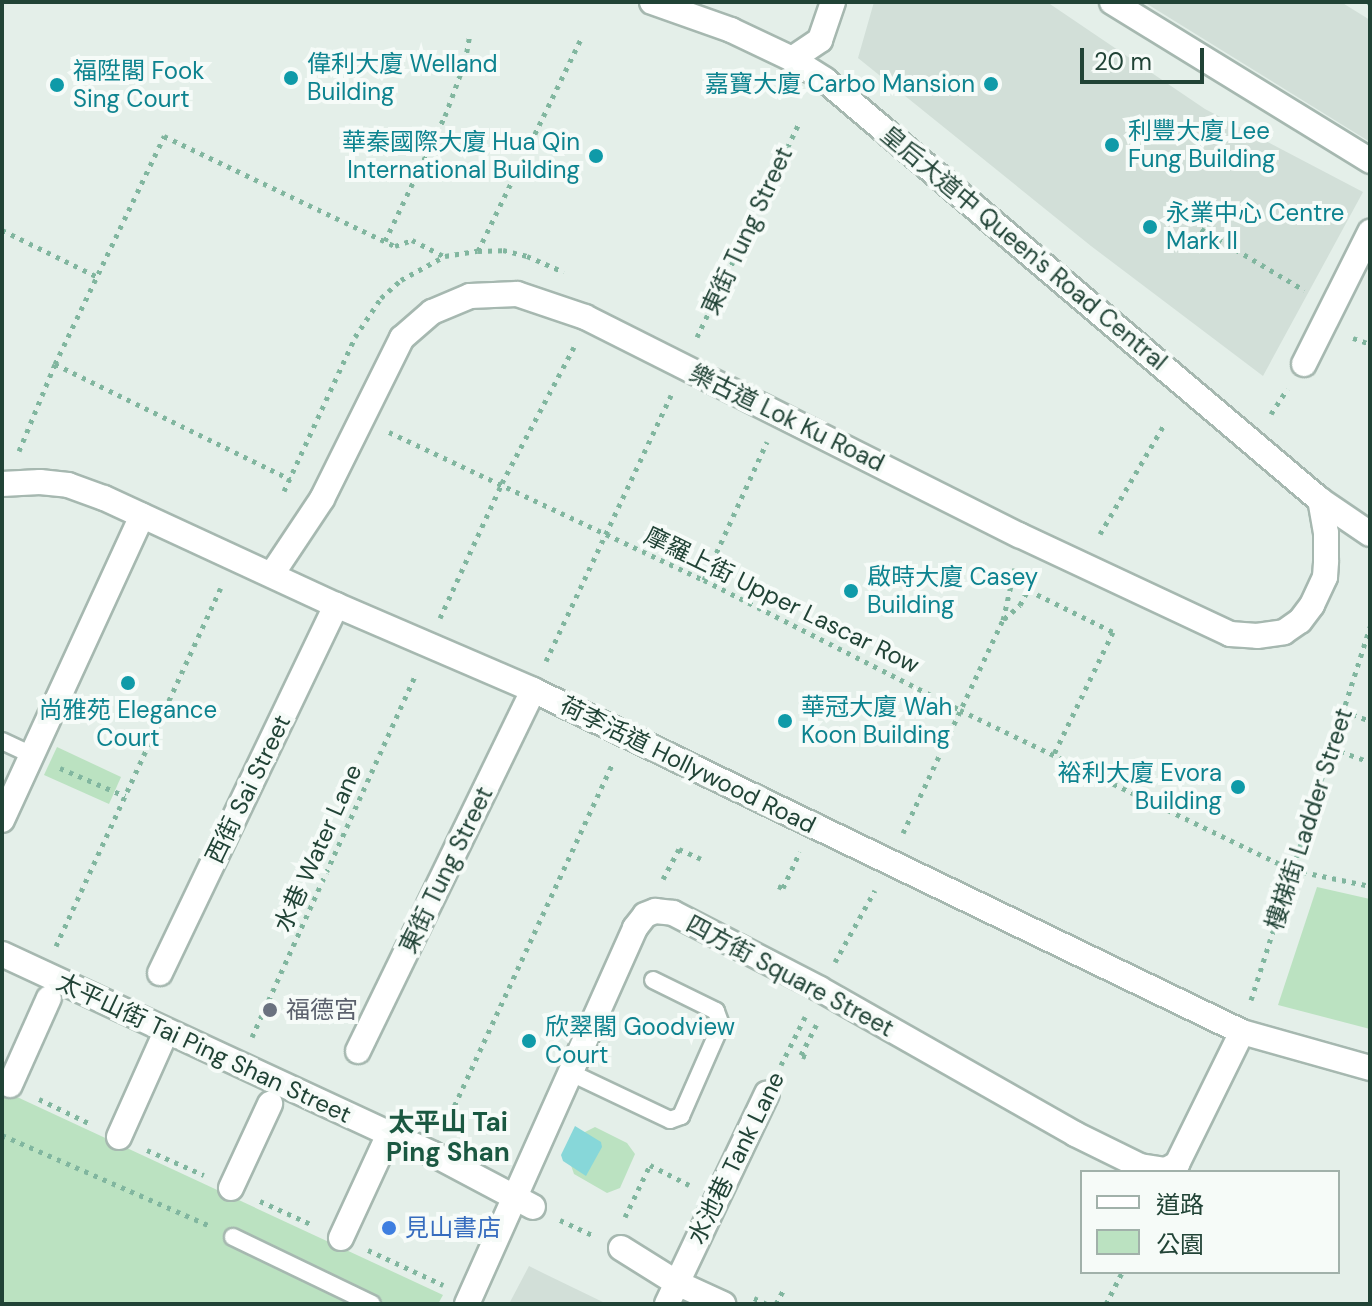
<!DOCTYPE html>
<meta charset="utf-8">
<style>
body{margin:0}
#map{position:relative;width:1372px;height:1306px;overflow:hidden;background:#e4efe9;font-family:"DM Sans","Noto Sans TC",sans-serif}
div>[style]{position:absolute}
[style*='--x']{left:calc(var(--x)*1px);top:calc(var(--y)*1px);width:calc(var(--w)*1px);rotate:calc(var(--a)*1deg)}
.built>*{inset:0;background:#d2dfd8}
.green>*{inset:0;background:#bbe2c1}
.water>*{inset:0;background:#87d7d9}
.path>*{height:5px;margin-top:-2.5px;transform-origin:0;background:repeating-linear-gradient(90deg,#81b69f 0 4px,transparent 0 10px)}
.roads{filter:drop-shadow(2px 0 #a6b8b0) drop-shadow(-2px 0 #a6b8b0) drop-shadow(0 2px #a6b8b0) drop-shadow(0 -2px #a6b8b0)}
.service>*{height:16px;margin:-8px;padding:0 8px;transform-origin:8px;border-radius:8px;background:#fff}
.pedestrian>*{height:24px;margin:-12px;padding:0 12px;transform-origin:12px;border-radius:12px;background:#fff}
.minor>*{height:24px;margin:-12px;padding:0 12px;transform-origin:12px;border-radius:12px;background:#fff}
.tertiary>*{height:24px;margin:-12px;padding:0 12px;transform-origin:12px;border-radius:12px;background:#fff}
.secondary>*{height:24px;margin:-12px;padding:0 12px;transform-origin:12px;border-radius:12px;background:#fff}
.dots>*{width:22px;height:22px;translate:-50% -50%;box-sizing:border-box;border:4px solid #f6fbf8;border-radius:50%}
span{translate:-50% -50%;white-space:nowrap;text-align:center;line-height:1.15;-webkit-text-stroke:8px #f6fbf8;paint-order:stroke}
.culture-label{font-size:24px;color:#0d838f}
.left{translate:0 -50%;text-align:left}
.right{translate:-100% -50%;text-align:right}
.street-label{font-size:24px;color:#214336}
.worship-label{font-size:24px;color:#5b616d}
.shop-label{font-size:24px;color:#366cbe}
.neighbourhood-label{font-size:26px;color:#1a5841;font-weight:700}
.frame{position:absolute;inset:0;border:4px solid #214336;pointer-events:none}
.legend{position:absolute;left:1080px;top:1170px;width:260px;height:104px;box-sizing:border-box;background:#f6fbf8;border:2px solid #a1b1aa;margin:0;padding:10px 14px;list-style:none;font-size:24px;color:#214336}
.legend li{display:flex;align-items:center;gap:16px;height:40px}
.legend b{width:40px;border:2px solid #a1b1aa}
.scale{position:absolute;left:1080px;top:48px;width:124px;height:36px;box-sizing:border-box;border:4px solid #214336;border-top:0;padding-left:10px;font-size:24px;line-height:28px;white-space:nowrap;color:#214336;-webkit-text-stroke:6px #f6fbf8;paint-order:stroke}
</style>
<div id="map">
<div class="built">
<i style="clip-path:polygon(874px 2px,1047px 2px,1205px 109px,1363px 192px,1263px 376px,1091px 246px,858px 58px)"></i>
<i style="clip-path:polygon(1144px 2px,1341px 2px,1370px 20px,1370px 142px)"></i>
<i style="clip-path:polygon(529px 1266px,545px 1274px,607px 1304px,509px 1304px)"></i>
</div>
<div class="green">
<i style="clip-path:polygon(57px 747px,121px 777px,109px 804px,44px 775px)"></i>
<i style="clip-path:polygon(1317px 887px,1370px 899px,1370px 1029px,1278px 1005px)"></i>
<i style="clip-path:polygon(2px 1090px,443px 1295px,438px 1304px,2px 1304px)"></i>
<i style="clip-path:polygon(595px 1127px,627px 1143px,635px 1154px,620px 1188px,607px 1193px,574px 1174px,566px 1151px,573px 1138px)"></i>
</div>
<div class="water">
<i style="clip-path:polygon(575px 1126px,601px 1142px,602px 1147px,586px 1176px,563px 1161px,561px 1155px)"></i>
</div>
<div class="path">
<i style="--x:1368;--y:2;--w:2;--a:27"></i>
<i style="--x:1201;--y:229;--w:120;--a:30.6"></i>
<i style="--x:2;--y:230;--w:105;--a:26.1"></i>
<i style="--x:385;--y:241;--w:139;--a:-64.4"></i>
<i style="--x:445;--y:116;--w:58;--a:-69.7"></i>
<i style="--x:465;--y:62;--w:27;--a:-80"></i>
<i style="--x:478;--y:251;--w:236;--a:-64.1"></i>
<i style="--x:697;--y:337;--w:235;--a:-64.5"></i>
<i style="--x:1353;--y:338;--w:18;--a:19"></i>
<i style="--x:55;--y:364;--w:262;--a:26.1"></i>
<i style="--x:1271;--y:414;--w:30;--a:-57"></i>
<i style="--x:389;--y:432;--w:348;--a:25.2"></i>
<i style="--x:704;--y:580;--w:287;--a:26.9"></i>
<i style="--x:960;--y:710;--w:369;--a:25.7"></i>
<i style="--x:1293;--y:870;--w:79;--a:11.7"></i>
<i style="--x:19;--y:451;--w:94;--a:-67.5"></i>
<i style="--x:55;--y:364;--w:253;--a:-64.4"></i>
<i style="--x:164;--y:136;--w:256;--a:25.5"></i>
<i style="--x:395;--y:246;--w:18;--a:-19"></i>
<i style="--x:412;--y:240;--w:36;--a:27"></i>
<i style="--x:284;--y:491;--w:170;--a:-65.2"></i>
<i style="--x:355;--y:337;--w:47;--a:-56.3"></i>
<i style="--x:381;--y:298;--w:27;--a:-42"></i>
<i style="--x:401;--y:280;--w:50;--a:-28.6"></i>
<i style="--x:445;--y:256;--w:33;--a:-9"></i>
<i style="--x:478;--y:251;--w:25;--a:-2"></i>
<i style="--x:503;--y:250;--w:25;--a:14"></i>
<i style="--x:527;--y:256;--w:40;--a:23.4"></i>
<i style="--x:1100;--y:534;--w:126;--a:-59.6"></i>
<i style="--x:704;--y:580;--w:152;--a:-65.5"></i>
<i style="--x:440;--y:618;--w:149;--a:-65.3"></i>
<i style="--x:502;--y:483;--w:154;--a:-62.1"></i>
<i style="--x:1004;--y:619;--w:21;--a:-41"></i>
<i style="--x:1020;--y:605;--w:17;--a:-62"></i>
<i style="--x:1028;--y:590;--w:95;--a:26.3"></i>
<i style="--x:1113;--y:632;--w:136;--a:115.8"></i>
<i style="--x:546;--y:661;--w:294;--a:-64.8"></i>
<i style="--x:1343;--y:711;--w:29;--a:20"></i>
<i style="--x:1331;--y:748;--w:41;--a:19.7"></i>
<i style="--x:60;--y:768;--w:71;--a:23.3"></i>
<i style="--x:903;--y:833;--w:235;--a:-64.9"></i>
<i style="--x:1003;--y:620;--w:53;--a:-77"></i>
<i style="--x:663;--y:879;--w:34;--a:-62"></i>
<i style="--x:679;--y:849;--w:24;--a:24"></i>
<i style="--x:778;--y:886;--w:5;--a:22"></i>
<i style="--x:783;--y:888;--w:40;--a:-65"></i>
<i style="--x:56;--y:946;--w:394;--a:-65.3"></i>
<i style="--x:835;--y:962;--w:82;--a:-60.9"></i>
<i style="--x:1251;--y:1000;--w:392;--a:-72.3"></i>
<i style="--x:252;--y:1037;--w:398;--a:-65.7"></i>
<i style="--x:806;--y:1057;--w:5;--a:-158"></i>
<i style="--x:801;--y:1055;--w:34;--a:-63"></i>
<i style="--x:781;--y:1065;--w:54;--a:-63.4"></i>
<i style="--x:39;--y:1099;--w:58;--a:25.7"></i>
<i style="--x:446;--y:1124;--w:398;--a:-65.2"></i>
<i style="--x:2;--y:1135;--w:227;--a:23.6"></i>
<i style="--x:147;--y:1150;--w:62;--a:23.7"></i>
<i style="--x:260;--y:1201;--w:58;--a:24.4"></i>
<i style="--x:625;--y:1217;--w:58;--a:-64.3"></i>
<i style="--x:650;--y:1165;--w:44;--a:27.1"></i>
<i style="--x:560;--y:1220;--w:38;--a:25"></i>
<i style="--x:368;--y:1250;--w:83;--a:25"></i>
<i style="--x:754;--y:1298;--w:14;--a:25"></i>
<i style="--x:776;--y:1304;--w:19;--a:-62"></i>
<i style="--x:1106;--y:1304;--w:36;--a:-63"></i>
</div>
<div class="roads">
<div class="service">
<i style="--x:2;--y:741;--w:33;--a:25"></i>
<i style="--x:569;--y:1072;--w:112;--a:25.4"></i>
<i style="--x:670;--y:1120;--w:12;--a:-20"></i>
<i style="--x:681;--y:1116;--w:99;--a:-66.3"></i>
<i style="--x:721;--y:1025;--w:15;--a:-110"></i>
<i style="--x:716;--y:1011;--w:70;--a:-153.8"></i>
<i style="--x:233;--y:1237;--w:154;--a:25.7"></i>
</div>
<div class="pedestrian">
<i style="--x:10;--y:1085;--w:95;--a:-65.9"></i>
<i style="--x:231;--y:1188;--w:93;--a:-65.1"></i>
</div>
<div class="minor">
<i style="--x:1112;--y:2;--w:303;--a:31.6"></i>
<i style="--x:1304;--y:364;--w:148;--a:-63.4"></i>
<i style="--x:272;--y:574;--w:90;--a:-56.3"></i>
<i style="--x:322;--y:499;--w:180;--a:-63.6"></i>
<i style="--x:402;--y:338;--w:40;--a:-41"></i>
<i style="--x:432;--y:312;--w:41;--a:-22.8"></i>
<i style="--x:470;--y:296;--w:47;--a:-2.4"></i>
<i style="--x:517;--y:294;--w:72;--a:18.7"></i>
<i style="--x:585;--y:317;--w:486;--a:26.7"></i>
<i style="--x:1019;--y:535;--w:233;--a:25.1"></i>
<i style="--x:1230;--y:634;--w:27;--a:4"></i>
<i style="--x:1257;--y:636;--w:27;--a:-8"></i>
<i style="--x:1284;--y:632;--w:19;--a:-35"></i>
<i style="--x:1300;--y:621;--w:20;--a:-53"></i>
<i style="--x:1312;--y:605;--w:31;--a:-65"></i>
<i style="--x:1325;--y:577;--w:16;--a:-86"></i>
<i style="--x:1326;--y:561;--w:28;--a:-90"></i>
<i style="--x:1326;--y:533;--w:34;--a:-100"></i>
<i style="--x:2;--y:820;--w:335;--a:-65.3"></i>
<i style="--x:2;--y:954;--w:475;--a:24.9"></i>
<i style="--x:433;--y:1154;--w:113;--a:27.9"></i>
<i style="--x:160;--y:973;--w:408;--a:-64.4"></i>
<i style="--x:358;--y:1051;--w:401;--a:-64.1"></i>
<i style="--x:119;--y:1137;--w:115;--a:-65.9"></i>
<i style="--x:341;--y:1238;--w:115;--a:-65.2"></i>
<i style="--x:621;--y:1248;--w:66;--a:32"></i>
<i style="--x:677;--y:1283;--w:51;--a:24.5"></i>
<i style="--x:467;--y:1304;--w:412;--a:-65.9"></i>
<i style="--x:635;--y:928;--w:16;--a:-52"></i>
<i style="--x:645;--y:915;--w:11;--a:-22"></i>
<i style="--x:655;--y:911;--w:18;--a:6"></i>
<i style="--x:673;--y:913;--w:165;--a:27.3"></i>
<i style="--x:820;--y:989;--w:293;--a:29.6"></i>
<i style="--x:1075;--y:1134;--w:72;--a:26.2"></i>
<i style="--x:1140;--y:1166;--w:26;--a:9"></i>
<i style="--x:1166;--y:1170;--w:13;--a:-29"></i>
<i style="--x:1177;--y:1164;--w:147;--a:-63.8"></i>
<i style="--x:667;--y:1304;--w:233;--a:-64.6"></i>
</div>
<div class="tertiary">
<i style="--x:792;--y:59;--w:34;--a:-34"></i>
<i style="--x:820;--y:40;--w:40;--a:-71.1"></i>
<i style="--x:2;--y:484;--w:38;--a:-3"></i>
<i style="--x:40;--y:482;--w:28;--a:6"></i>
<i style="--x:68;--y:485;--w:38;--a:20"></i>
<i style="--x:104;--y:498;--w:255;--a:24.8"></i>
<i style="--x:336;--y:605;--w:215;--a:23.3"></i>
<i style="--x:533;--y:690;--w:787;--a:25.75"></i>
<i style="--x:1242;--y:1032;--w:133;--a:15.7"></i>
</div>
<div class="secondary">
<i style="--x:652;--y:2;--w:84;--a:19.5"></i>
<i style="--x:731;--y:30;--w:68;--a:25.4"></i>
<i style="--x:792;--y:59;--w:39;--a:32"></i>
<i style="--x:825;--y:80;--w:649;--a:40.31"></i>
<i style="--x:1320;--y:500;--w:60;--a:34.2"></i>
</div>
</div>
<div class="dots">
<i style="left:291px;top:78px;background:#0f9aa8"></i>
<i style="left:991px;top:84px;background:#0f9aa8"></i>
<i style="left:57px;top:85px;background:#0f9aa8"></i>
<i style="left:1112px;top:145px;background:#0f9aa8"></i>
<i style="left:596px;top:156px;background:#0f9aa8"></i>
<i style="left:1150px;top:227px;background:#0f9aa8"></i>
<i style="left:851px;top:591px;background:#0f9aa8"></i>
<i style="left:128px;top:683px;background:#0f9aa8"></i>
<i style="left:785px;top:721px;background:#0f9aa8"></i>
<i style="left:1238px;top:787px;background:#0f9aa8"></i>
<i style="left:270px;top:1010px;background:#6b7280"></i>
<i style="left:529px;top:1041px;background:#0f9aa8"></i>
<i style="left:389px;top:1228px;background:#3f7fe0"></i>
</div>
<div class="culture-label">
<span class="left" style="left:307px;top:78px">偉利大廈 Welland<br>Building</span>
<span class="left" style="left:73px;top:85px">福陞閣 Fook<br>Sing Court</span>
<span class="right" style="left:975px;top:84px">嘉寶大廈 Carbo Mansion</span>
<span class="left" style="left:1128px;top:145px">利豐大廈 Lee<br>Fung Building</span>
<span class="right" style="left:580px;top:156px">華秦國際大廈 Hua Qin<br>International Building</span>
<span class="left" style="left:1166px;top:227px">永業中心 Centre<br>Mark II</span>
<span class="left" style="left:867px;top:591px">啟時大廈 Casey<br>Building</span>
<span class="left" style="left:801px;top:721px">華冠大廈 Wah<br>Koon Building</span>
<span style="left:128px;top:724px">尚雅苑 Elegance<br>Court</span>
<span class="right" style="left:1222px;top:787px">裕利大廈 Evora<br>Building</span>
<span class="left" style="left:545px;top:1041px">欣翠閣 Goodview<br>Court</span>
</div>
<div class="street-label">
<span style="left:747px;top:231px;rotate:-65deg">東街 Tung Street</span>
<span style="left:1024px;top:248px;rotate:40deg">皇后大道中 Queen's Road Central</span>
<span style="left:787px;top:418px;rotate:26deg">樂古道 Lok Ku Road</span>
<span style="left:782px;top:600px;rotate:26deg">摩羅上街 Upper Lascar Row</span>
<span style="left:688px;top:765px;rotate:26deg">荷李活道 Hollywood Road</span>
<span style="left:248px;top:789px;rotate:-64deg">西街 Sai Street</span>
<span style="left:1309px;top:819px;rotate:-72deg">樓梯街 Ladder Street</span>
<span style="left:318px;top:848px;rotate:-66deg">水巷 Water Lane</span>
<span style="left:446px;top:870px;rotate:-64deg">東街 Tung Street</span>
<span style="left:790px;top:976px;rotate:28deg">四方街 Square Street</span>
<span style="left:204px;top:1048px;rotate:25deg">太平山街 Tai Ping Shan Street</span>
<span style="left:736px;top:1158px;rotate:-64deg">水池巷 Tank Lane</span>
</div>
<div class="worship-label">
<span class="left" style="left:286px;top:1010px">福德宮</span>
</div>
<div class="shop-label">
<span class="left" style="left:405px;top:1228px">見山書店</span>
</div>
<div class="neighbourhood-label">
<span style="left:448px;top:1138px">太平山 Tai<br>Ping Shan</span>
</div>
<div class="frame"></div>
<ul class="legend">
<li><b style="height:10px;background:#fff"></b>道路</li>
<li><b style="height:22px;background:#bbe2c1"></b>公園</li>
</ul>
<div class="scale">20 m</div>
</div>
